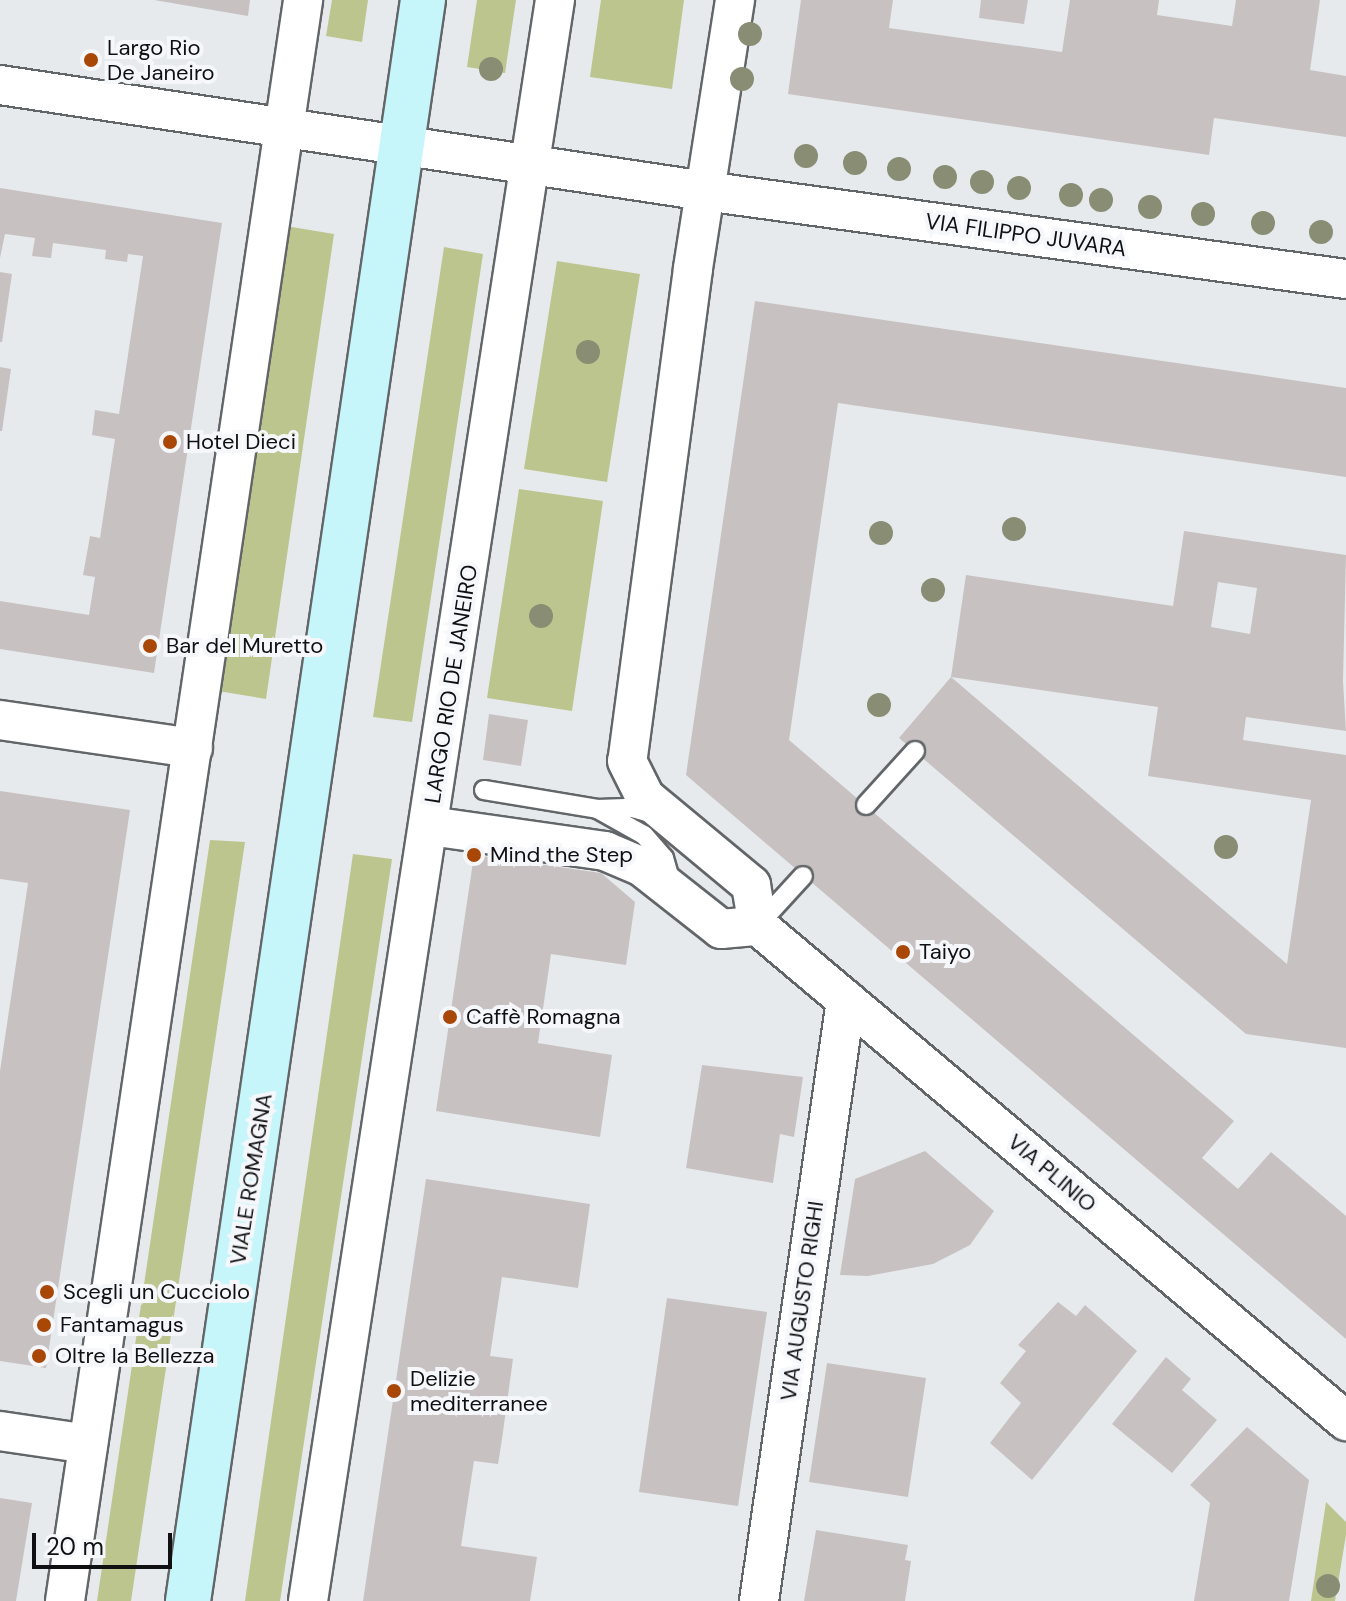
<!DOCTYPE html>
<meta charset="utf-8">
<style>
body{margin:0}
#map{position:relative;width:1346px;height:1601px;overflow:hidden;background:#e7eaed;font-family:"DM Sans",sans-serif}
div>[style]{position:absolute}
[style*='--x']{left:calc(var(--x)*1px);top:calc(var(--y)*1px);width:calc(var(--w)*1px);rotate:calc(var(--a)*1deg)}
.green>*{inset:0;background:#bdc58f}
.building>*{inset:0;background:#c7c2c1}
.roads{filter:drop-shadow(2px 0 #636669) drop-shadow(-2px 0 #636669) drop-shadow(0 2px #636669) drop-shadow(0 -2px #636669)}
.service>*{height:18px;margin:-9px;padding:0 9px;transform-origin:9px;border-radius:9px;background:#fff}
.minor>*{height:38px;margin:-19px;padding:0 19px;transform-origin:19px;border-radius:19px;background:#fff}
.secondary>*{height:44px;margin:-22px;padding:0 22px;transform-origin:22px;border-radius:22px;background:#c7f6fa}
.trees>*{width:24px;height:24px;margin:-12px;border-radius:50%;background:#898d74}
.dots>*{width:22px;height:22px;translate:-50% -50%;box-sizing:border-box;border:4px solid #f5f7fb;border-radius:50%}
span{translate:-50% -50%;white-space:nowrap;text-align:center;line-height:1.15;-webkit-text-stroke:8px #f5f7fb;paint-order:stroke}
.poi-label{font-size:22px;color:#101012}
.left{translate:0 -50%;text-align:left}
.street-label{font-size:22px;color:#101012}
.scale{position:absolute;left:32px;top:1533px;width:140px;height:36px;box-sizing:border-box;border:4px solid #101012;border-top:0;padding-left:10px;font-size:24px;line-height:28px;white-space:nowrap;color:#101012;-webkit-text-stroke:6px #f5f7fb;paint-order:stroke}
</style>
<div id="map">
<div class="green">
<i style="clip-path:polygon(332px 0,368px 0,362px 42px,326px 36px)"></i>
<i style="clip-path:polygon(477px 0,516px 0,505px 73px,467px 67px)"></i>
<i style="clip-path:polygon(601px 0,684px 0,672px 89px,590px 77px)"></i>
<i style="clip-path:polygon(286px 226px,334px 234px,266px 699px,218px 691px)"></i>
<i style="clip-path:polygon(444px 247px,483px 254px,412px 722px,373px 717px)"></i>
<i style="clip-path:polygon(557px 261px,640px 274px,607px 482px,524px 469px)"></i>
<i style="clip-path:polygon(519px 489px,603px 501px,572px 711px,487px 698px)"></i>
<i style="clip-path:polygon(210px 840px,245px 842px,131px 1601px,97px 1601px)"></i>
<i style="clip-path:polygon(353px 854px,392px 859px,280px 1601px,245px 1601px)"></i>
<i style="clip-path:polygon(1326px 1502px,1346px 1522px,1346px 1535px,1335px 1601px,1311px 1601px)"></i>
</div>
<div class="building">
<i style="clip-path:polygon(154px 0,250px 0,248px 16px)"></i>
<i style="clip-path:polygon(801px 0,893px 0,889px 28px,1062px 52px,1070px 0,1159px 0,1157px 15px,1232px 26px,1236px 0,1320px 0,1310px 70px,1346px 76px,1346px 137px,1214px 118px,1209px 155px,788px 94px)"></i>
<i style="clip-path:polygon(981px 0,1028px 0,1024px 24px,979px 18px)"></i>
<i style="clip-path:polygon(0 188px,222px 223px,154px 673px,0 649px,0 601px,89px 615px,95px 577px,83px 575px,90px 536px,100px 538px,115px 439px,92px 435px,95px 410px,119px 414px,143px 256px,128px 254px,127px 262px,105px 259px,106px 250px,53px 243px,51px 258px,32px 256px,35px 238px,5px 234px,0 258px)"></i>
<i style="clip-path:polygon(0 272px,12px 274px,2px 342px,0 342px)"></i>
<i style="clip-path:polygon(755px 301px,1346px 388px,1346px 477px,838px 403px,789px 740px,1234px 1121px,1202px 1158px,1238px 1189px,1271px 1152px,1346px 1216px,1346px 1339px,686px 775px)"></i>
<i style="clip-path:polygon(0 367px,11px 369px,2px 431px,0 431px)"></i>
<i style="clip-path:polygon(evenodd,1184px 531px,1346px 555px,1343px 681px,1346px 731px,1246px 717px,1243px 740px,1346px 755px,1346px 1048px,1246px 1034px,899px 738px,951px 677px,1287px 964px,1311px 800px,1148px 776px,1158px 707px,951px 677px,966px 575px,1173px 606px,1184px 531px,1218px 582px,1257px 588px,1250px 634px,1211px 627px,1218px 582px)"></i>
<i style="clip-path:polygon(489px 714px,528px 720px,521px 766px,483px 760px)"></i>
<i style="clip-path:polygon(0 791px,130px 810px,46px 1368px,0 1361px,0 1071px,28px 883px,0 879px)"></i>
<i style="clip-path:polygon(474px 855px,601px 873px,635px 902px,626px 965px,551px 954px,538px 1043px,612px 1055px,600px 1137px,436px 1111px)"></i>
<i style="clip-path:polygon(702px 1065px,803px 1077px,794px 1137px,780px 1134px,773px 1183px,686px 1168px)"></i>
<i style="clip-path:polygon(925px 1151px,994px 1211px,970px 1245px,933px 1264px,868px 1276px,840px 1275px,855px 1179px)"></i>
<i style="clip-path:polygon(426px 1179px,590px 1204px,578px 1288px,502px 1277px,490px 1356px,513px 1359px,502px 1439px,498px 1464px,474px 1461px,461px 1546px,537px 1557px,530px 1601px,363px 1601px)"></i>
<i style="clip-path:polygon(667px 1298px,767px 1312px,738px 1506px,639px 1492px)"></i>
<i style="clip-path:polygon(1058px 1302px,1076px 1316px,1085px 1305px,1137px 1351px,1032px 1480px,990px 1443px,1021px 1403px,1000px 1383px,1026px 1351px,1018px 1345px)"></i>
<i style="clip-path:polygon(1166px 1357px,1191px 1379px,1182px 1390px,1217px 1420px,1172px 1473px,1112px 1424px)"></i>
<i style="clip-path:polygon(827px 1363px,926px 1378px,908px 1497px,809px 1482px)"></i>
<i style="clip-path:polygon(1247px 1427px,1309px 1480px,1289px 1601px,1194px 1601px,1210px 1503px,1190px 1485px)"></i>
<i style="clip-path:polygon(0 1498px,32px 1503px,16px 1601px,0 1601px)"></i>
<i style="clip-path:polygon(816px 1530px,908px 1545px,905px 1560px,911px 1561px,905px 1601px,804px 1601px)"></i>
</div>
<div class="roads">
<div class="service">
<i style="--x:484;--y:790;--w:115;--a:9.5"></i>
<i style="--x:597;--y:809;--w:36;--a:-2"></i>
<i style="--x:633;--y:808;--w:19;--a:16"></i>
<i style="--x:866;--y:805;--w:73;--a:-47.8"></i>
<i style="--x:599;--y:810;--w:51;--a:29.1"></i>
<i style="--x:644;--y:835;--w:30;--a:49"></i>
<i style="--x:664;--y:858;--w:25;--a:74"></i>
<i style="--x:759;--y:924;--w:65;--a:-47.5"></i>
</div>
<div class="minor">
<i style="--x:735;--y:0;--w:272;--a:98.9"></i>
<i style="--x:693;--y:269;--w:496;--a:97.6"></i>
<i style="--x:627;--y:761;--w:40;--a:63.4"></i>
<i style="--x:645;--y:797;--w:138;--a:39.7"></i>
<i style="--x:751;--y:885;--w:42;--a:80.3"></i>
<i style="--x:0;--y:85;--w:713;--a:8.55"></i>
<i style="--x:705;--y:191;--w:647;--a:7.82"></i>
<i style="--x:0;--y:720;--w:195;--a:8.3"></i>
<i style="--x:430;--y:826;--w:177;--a:8.1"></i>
<i style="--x:605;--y:851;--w:39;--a:23"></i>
<i style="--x:641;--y:866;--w:102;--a:38.2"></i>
<i style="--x:721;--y:929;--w:37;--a:-5"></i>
<i style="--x:758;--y:926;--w:769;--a:40.09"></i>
<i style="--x:0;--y:1431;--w:89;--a:8.4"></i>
<i style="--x:65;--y:1601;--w:1619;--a:-81.54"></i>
<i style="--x:308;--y:1601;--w:1620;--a:-81.23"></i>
<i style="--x:759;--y:1601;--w:607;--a:-81.76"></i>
</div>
<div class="secondary">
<i style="--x:188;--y:1601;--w:1618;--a:-81.65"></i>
</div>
</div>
<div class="trees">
<i style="left:750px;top:34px"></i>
<i style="left:491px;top:69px"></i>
<i style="left:742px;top:79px"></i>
<i style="left:806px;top:156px"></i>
<i style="left:855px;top:163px"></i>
<i style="left:899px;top:169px"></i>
<i style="left:945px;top:177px"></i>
<i style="left:982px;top:182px"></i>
<i style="left:1019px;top:188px"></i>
<i style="left:1071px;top:195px"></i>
<i style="left:1101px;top:200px"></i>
<i style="left:1150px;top:207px"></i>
<i style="left:1203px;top:214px"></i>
<i style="left:1263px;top:223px"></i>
<i style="left:1321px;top:232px"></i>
<i style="left:588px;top:352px"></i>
<i style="left:1014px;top:529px"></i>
<i style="left:881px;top:533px"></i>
<i style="left:933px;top:590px"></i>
<i style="left:541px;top:616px"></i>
<i style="left:879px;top:705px"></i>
<i style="left:1226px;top:847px"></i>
<i style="left:1328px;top:1586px"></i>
</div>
<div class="dots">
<i style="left:91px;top:60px;background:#a94707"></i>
<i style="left:170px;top:442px;background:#a94707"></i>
<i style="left:150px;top:646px;background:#a94707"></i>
<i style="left:474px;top:855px;background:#a94707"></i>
<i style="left:903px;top:952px;background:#a94707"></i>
<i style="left:450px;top:1017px;background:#a94707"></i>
<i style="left:47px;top:1292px;background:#a94707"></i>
<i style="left:44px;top:1325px;background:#a94707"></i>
<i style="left:39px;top:1356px;background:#a94707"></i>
<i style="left:394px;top:1391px;background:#a94707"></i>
</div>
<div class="poi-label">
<span class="left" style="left:107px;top:60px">Largo Rio<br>De Janeiro</span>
<span class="left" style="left:186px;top:442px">Hotel Dieci</span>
<span class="left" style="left:166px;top:646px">Bar del Muretto</span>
<span class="left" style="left:490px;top:855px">Mind the Step</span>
<span class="left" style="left:919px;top:952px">Taiyo</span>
<span class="left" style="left:466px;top:1017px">Caffè Romagna</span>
<span class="left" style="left:63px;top:1292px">Scegli un Cucciolo</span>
<span class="left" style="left:60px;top:1325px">Fantamagus</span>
<span class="left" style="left:55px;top:1356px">Oltre la Bellezza</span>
<span class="left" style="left:410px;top:1391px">Delizie<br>mediterranee</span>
</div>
<div class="street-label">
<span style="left:1026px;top:235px;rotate:8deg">VIA FILIPPO JUVARA</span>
<span style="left:451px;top:684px;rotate:-81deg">LARGO RIO DE JANEIRO</span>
<span style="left:1052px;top:1173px;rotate:40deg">VIA PLINIO</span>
<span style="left:251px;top:1179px;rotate:-81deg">VIALE ROMAGNA</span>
<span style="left:802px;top:1301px;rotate:-82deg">VIA AUGUSTO RIGHI</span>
</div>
<div class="scale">20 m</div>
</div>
